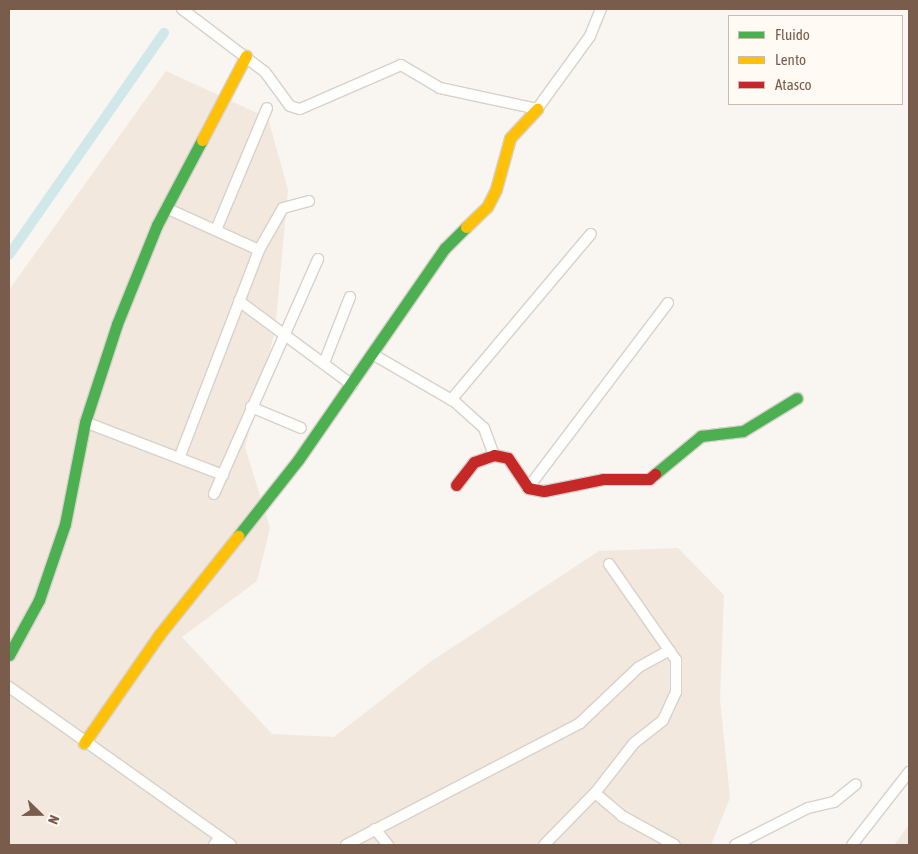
<!DOCTYPE html>
<style>
body{margin:0}
#map{position:relative;width:918px;height:854px;overflow:hidden;background:#f9f5f0;font-family:"Asap Condensed",sans-serif}
div>[style]{position:absolute}
[style*='--x']{left:calc(var(--x)*1px);top:calc(var(--y)*1px);width:calc(var(--w)*1px);rotate:calc(var(--a)*1deg)}
.residential>*{inset:0;background:#f2e8de}
.canal>*{height:10px;margin:-5px;padding:0 5px;transform-origin:5px;border-radius:5px;background:#d0e8ea}
.roads{filter:drop-shadow(1px 0 #d7d1cb) drop-shadow(-1px 0 #d7d1cb) drop-shadow(0 1px #d7d1cb) drop-shadow(0 -1px #d7d1cb)}
.street>*{height:10px;margin:-5px;padding:0 5px;transform-origin:5px;border-radius:5px;background:#fefefd}
.fast>*{height:11px;margin:-5.5px;padding:0 5.5px;transform-origin:5.5px;border-radius:5.5px;background:#4caf50}
.slow>*{height:11px;margin:-5.5px;padding:0 5.5px;transform-origin:5.5px;border-radius:5.5px;background:#ffc107}
.jam>*{height:11px;margin:-5.5px;padding:0 5.5px;transform-origin:5.5px;border-radius:5.5px;background:#c62828}
span{translate:-50% -50%;white-space:nowrap;text-align:center;line-height:1.15;-webkit-text-stroke:5px #fffaf3;paint-order:stroke}
.frame{position:absolute;inset:0;border:10px solid #7a5c4d;pointer-events:none}
.legend{position:absolute;left:728px;top:15px;width:175px;height:90px;box-sizing:border-box;background:#fffaf3;border:1px solid #cabbb1;margin:0;padding:6px 9px;list-style:none;font-size:15px;color:#7a5c4d}
.legend li{display:flex;align-items:center;gap:10px;height:25px}
.legend b{width:25px;border:1px solid #cabbb1}
.north{position:absolute;left:15px;top:789px;width:50px;height:50px;-webkit-text-stroke:4px #fffaf3;paint-order:stroke;rotate:112deg;font-size:14px;font-weight:700;line-height:20px;text-align:center;color:#7a5c4d}
.north::after{content:'';display:block;margin:auto;width:18px;height:22px;background:#7a5c4d;clip-path:polygon(50% 0,100% 100%,50% 72%,0 100%)}
</style>
<div id="map">
<div class="residential">
<i style="clip-path:polygon(166px 71px,268px 118px,288px 190px,275px 331px,245px 447px,270px 528px,257px 581px,182px 637px,272px 734px,334px 737px,430px 662px,599px 551px,678px 548px,724px 595px,720px 699px,730px 798px,711px 845px,9px 845px,9px 290px)"></i>
<i style="clip-path:polygon(909px 825px,909px 845px,894px 845px)"></i>
</div>
<div class="canal">
<i style="--x:9;--y:255;--w:271;--a:-55.1"></i>
</div>
<div class="roads">
<div class="street">
<i style="--x:182;--y:9;--w:104;--a:37.2"></i>
<i style="--x:265;--y:72;--w:42;--a:53.7"></i>
<i style="--x:290;--y:106;--w:10;--a:17"></i>
<i style="--x:300;--y:109;--w:110;--a:-23.5"></i>
<i style="--x:401;--y:65;--w:45;--a:30.5"></i>
<i style="--x:440;--y:88;--w:99;--a:12.2"></i>
<i style="--x:537;--y:109;--w:90;--a:-54"></i>
<i style="--x:590;--y:36;--w:29;--a:-68"></i>
<i style="--x:166;--y:208;--w:102;--a:24.3"></i>
<i style="--x:216;--y:230;--w:132;--a:-67.3"></i>
<i style="--x:239;--y:301;--w:141;--a:36.6"></i>
<i style="--x:374;--y:355;--w:94;--a:30.1"></i>
<i style="--x:455;--y:402;--w:39;--a:42"></i>
<i style="--x:484;--y:428;--w:29;--a:70"></i>
<i style="--x:324;--y:363;--w:71;--a:-68.5"></i>
<i style="--x:451;--y:400;--w:217;--a:-49.9"></i>
<i style="--x:251;--y:407;--w:54;--a:22.8"></i>
<i style="--x:85;--y:422;--w:148;--a:21"></i>
<i style="--x:180;--y:456;--w:221;--a:-69"></i>
<i style="--x:259;--y:250;--w:48;--a:-60.3"></i>
<i style="--x:283;--y:208;--w:27;--a:-15"></i>
<i style="--x:528;--y:488;--w:232;--a:-52.9"></i>
<i style="--x:214;--y:494;--w:257;--a:-66.1"></i>
<i style="--x:9;--y:687;--w:272;--a:35.4"></i>
<i style="--x:595;--y:793;--w:35;--a:40"></i>
<i style="--x:622;--y:816;--w:60;--a:28.7"></i>
<i style="--x:375;--y:829;--w:21;--a:51"></i>
<i style="--x:214;--y:845;--w:10;--a:-53"></i>
<i style="--x:346;--y:845;--w:264;--a:-27.5"></i>
<i style="--x:580;--y:723;--w:81;--a:-43.5"></i>
<i style="--x:639;--y:667;--w:35;--a:-29"></i>
<i style="--x:544;--y:845;--w:73;--a:-45.6"></i>
<i style="--x:595;--y:793;--w:63;--a:-52"></i>
<i style="--x:634;--y:743;--w:37;--a:-38"></i>
<i style="--x:663;--y:720;--w:31;--a:-65"></i>
<i style="--x:676;--y:692;--w:32;--a:-90"></i>
<i style="--x:676;--y:660;--w:117;--a:-124.9"></i>
<i style="--x:735;--y:845;--w:82;--a:-26.9"></i>
<i style="--x:808;--y:808;--w:27;--a:-13"></i>
<i style="--x:834;--y:802;--w:28;--a:-39"></i>
<i style="--x:852;--y:845;--w:93;--a:-52"></i>
</div>
<div class="fast">
<i style="--x:655;--y:474;--w:60;--a:-39.6"></i>
<i style="--x:701;--y:436;--w:42;--a:-6.8"></i>
<i style="--x:743;--y:431;--w:63;--a:-31.4"></i>
<i style="--x:238;--y:536;--w:97;--a:-51.7"></i>
<i style="--x:298;--y:460;--w:258;--a:-55.3"></i>
<i style="--x:445;--y:248;--w:30;--a:-45"></i>
<i style="--x:9;--y:655;--w:63;--a:-61.4"></i>
<i style="--x:39;--y:600;--w:80;--a:-71.1"></i>
<i style="--x:65;--y:524;--w:104;--a:-78.9"></i>
<i style="--x:85;--y:422;--w:103;--a:-71.9"></i>
<i style="--x:117;--y:324;--w:107;--a:-68"></i>
<i style="--x:157;--y:225;--w:96;--a:-62.1"></i>
</div>
<div class="slow">
<i style="--x:202;--y:140;--w:95;--a:-62.4"></i>
<i style="--x:466;--y:227;--w:29;--a:-44"></i>
<i style="--x:487;--y:207;--w:20;--a:-63"></i>
<i style="--x:496;--y:189;--w:53;--a:-74.6"></i>
<i style="--x:510;--y:138;--w:40;--a:-47"></i>
<i style="--x:84;--y:743;--w:131;--a:-55.2"></i>
<i style="--x:159;--y:635;--w:127;--a:-51.4"></i>
</div>
<div class="jam">
<i style="--x:456;--y:485;--w:29;--a:-52"></i>
<i style="--x:474;--y:462;--w:21;--a:-19"></i>
<i style="--x:494;--y:455;--w:14;--a:12"></i>
<i style="--x:508;--y:458;--w:36;--a:56"></i>
<i style="--x:528;--y:488;--w:16;--a:11"></i>
<i style="--x:544;--y:491;--w:60;--a:-11.5"></i>
<i style="--x:603;--y:479;--w:46;--a:0"></i>
<i style="--x:649;--y:479;--w:8;--a:-40"></i>
</div>
</div>
<div class="frame"></div>
<ul class="legend">
<li><b style="height:6px;background:#4caf50"></b>Fluido</li>
<li><b style="height:6px;background:#ffc107"></b>Lento</li>
<li><b style="height:6px;background:#c62828"></b>Atasco</li>
</ul>
<div class="north">N</div>
</div>
